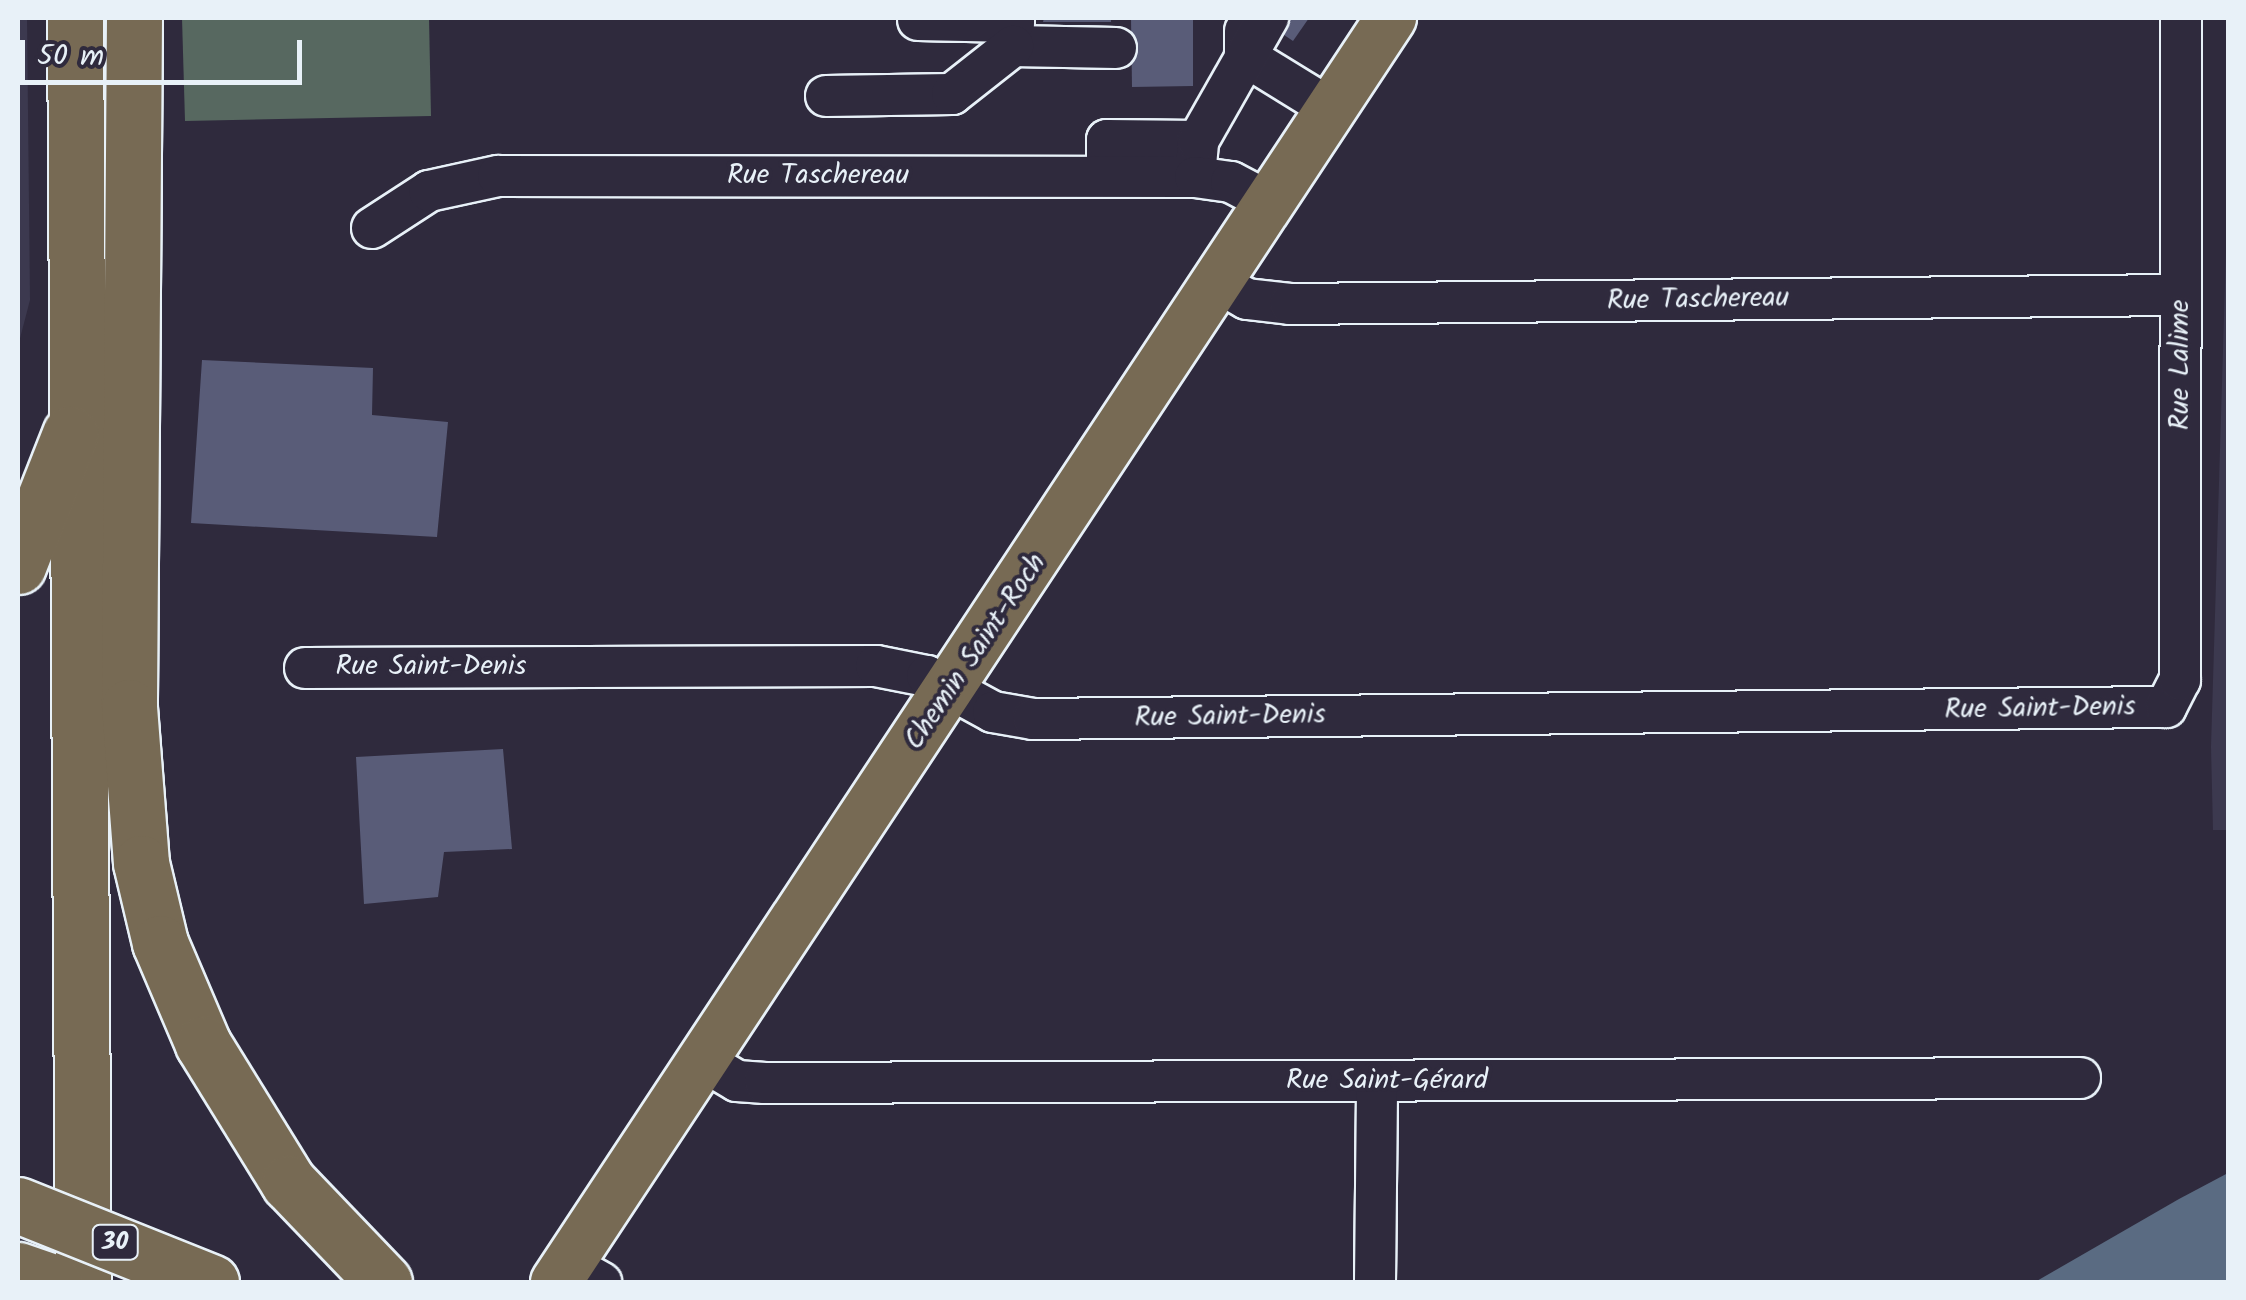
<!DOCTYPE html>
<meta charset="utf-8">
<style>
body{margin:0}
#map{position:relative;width:2246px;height:1300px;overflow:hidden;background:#2f2a3d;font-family:Kalam,sans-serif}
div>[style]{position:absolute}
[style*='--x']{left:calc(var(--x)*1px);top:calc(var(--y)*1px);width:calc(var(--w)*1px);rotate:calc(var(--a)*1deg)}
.built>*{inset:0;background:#3c394f}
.green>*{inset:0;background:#576860}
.water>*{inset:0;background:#5a6b82}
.building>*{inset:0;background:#595c78}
.roads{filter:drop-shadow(2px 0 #e8f1f8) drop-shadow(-2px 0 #e8f1f8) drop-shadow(0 2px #e8f1f8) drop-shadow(0 -2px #e8f1f8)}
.minor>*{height:40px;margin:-20px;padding:0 20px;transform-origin:20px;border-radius:20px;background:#2f2a3d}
.major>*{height:50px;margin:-25px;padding:0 25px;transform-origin:25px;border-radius:25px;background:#776a54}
.highway>*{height:55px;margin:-27.5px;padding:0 27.5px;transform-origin:27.5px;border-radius:27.5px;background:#776a54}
.bridges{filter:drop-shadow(2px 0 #e8f1f8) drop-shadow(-2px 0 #e8f1f8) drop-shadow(0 2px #e8f1f8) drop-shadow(0 -2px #e8f1f8)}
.highway-bridge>*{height:55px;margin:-27.5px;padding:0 27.5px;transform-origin:27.5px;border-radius:27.5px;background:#776a54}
span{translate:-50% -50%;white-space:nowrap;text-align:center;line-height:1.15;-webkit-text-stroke:8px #2f2a3d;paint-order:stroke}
.shield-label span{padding:2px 8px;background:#2f2a3d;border:2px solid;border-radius:8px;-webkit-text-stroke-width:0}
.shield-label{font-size:25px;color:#e8f1f8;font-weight:700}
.street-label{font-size:28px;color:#e8f1f8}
.frame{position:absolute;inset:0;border:20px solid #e8f1f8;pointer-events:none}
.scale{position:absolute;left:20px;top:40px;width:282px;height:45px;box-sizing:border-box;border:5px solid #e8f1f8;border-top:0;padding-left:12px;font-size:30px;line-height:35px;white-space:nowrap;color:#e8f1f8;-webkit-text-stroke:8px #2f2a3d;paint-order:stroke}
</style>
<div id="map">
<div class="built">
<i style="clip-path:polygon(18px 18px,27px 18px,30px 300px,18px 346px)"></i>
<i style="clip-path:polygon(2228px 185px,2228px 830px,2213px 830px,2211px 747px)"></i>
</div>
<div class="green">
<i style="clip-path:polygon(182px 18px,429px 18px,431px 116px,185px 121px)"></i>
</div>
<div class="water">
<i style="clip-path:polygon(2228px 1173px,2228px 1282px,2035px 1282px,2179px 1199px)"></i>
</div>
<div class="building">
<i style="clip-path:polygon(1044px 18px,1111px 18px,1111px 22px,1043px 22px)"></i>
<i style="clip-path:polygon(1131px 18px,1193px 18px,1193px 86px,1132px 87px)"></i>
<i style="clip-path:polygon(1259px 18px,1309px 18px,1293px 41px)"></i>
<i style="clip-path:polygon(202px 360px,373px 368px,372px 415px,448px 422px,437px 537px,191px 523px)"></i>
<i style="clip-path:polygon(503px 749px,512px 849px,444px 852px,438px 897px,364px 904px,356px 757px)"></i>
</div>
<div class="roads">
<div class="minor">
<i style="--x:1014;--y:18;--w:28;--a:92"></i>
<i style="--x:1013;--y:46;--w:103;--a:1.1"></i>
<i style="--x:918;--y:20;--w:96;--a:1.2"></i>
<i style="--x:1245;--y:31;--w:25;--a:90"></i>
<i style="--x:1245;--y:56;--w:101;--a:31.6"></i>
<i style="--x:826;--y:96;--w:126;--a:-0.9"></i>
<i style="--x:952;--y:94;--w:78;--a:-38.2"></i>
<i style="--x:1107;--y:176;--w:36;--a:-90"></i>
<i style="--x:1107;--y:140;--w:91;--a:0.6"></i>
<i style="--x:1195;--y:177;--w:36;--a:-85"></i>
<i style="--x:1198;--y:141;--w:142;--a:-60.4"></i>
<i style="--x:372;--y:228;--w:68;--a:-33"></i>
<i style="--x:429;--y:191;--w:71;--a:-12.3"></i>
<i style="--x:498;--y:176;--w:697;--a:0.08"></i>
<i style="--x:1195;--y:177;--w:36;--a:8"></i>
<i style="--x:1231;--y:182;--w:45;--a:27.7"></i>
<i style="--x:1219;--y:283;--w:32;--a:30"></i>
<i style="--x:1247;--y:299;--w:43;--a:6.6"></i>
<i style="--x:1290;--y:304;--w:891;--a:-0.58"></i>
<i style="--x:305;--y:668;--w:571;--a:-0.2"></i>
<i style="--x:876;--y:666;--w:52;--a:11.1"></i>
<i style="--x:927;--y:676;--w:75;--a:28.6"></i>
<i style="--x:993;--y:712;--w:41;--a:9.9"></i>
<i style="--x:1033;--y:719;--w:1133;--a:-0.61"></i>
<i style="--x:2166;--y:707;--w:30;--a:-63"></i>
<i style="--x:2180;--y:680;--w:662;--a:-89.91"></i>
<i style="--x:700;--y:1059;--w:43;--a:30.7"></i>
<i style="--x:737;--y:1081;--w:28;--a:4"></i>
<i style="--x:765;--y:1083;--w:1315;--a:-0.22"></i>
<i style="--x:568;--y:1264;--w:38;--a:29"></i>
<i style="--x:1375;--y:1282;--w:201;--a:-89.4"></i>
</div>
<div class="major">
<i style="--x:556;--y:1282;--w:1515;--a:-56.55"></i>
</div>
<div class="highway">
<i style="--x:75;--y:18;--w:1264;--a:89.64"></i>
<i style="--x:134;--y:18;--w:689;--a:90.42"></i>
<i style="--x:129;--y:707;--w:156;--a:85.6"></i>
<i style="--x:141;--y:863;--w:82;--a:76.6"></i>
<i style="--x:160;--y:943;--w:110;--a:66.9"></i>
<i style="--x:203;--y:1044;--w:163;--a:58.3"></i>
<i style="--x:289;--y:1183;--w:137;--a:46.2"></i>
<i style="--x:18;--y:566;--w:142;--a:-68.5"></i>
<i style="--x:18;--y:1270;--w:37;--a:19"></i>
</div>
</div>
<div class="bridges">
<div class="highway-bridge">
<i style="--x:18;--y:1205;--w:208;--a:21.8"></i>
</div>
</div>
<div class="shield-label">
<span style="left:115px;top:1242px">30</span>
</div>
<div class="street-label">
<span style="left:818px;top:176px">Rue Taschereau</span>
<span style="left:1698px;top:300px;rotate:-1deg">Rue Taschereau</span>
<span style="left:2181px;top:365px;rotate:-90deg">Rue Lalime</span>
<span style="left:976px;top:652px;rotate:-56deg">Chemin Saint-Roch</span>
<span style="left:431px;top:667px">Rue Saint-Denis</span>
<span style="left:2040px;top:709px;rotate:-1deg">Rue Saint-Denis</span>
<span style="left:1230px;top:717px;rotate:-1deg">Rue Saint-Denis</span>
<span style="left:1387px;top:1081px">Rue Saint-Gérard</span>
</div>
<div class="frame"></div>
<div class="scale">50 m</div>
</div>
